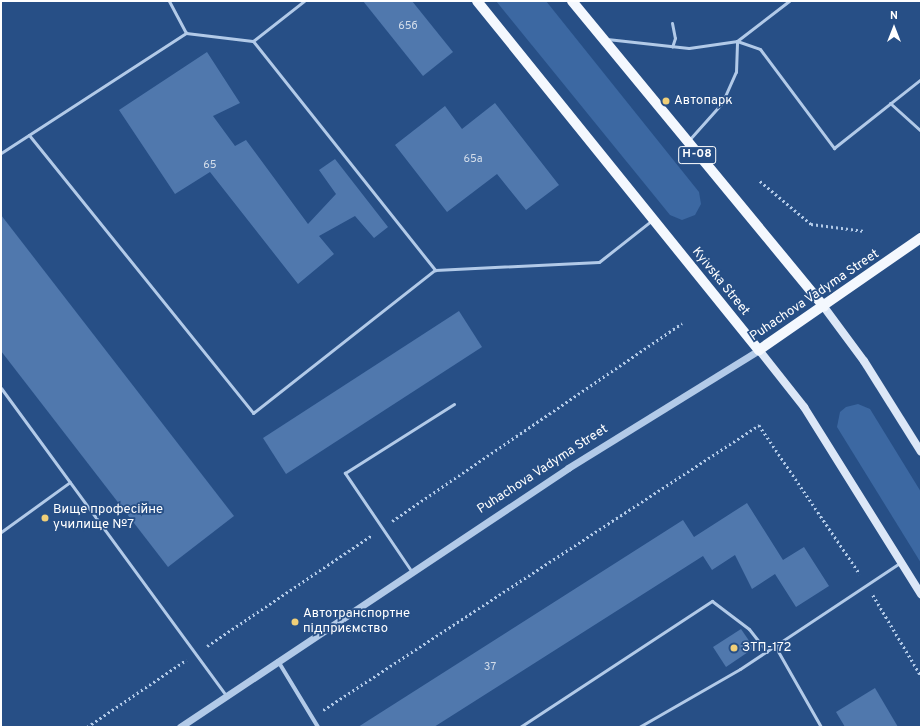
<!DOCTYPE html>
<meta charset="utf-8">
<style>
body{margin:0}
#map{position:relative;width:922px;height:728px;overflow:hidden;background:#274f86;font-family:Overpass,sans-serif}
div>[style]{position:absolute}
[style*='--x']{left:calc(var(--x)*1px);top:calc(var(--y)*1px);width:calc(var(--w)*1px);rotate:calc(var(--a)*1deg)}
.green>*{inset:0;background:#3c68a2}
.building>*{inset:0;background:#5078ad}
.path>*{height:2.5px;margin-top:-1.25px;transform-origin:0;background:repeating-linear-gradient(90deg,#b2cae8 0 2px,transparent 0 5px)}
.service>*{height:3px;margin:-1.5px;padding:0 1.5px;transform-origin:1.5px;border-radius:1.5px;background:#b2cae8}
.minor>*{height:4px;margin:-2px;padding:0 2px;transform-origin:2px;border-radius:2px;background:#b2cae8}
.tertiary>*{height:7px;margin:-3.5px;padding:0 3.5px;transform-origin:3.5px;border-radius:3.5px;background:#b2cae8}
.secondary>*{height:8px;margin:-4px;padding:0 4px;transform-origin:4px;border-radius:4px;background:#dce7f7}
.primary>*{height:10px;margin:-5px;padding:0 5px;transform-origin:5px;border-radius:5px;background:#f4f8fe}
.dots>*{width:11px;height:11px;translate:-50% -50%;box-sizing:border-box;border:2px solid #274f86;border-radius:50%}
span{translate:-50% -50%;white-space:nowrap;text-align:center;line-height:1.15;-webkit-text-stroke:3.5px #274f86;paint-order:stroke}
.number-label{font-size:11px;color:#d3ddea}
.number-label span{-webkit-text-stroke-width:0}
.shield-label span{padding:1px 3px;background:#274f86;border:1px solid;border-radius:3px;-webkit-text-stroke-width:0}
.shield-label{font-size:12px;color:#fff;font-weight:700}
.poi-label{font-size:13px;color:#fff}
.left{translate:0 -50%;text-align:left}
.street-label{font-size:13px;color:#fff}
.frame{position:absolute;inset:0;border:2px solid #fff;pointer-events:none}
.north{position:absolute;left:874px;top:8px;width:40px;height:40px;-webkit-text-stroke:3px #274f86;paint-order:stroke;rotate:0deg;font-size:11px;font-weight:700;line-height:16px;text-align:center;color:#fff}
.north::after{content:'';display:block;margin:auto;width:14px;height:18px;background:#fff;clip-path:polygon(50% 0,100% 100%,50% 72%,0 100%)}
</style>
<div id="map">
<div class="green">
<i style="clip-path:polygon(496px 1px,546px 1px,699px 192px,701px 204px,695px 215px,682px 220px,670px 215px)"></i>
<i style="clip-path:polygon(858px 404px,870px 409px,921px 492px,921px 563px,837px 427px,840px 412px,846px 407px)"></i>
</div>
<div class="building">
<i style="clip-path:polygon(363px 1px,412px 1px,453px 52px,423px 76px)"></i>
<i style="clip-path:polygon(207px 52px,240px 103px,213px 116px,235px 146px,246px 140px,308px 224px,336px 194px,319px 170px,335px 159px,388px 227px,374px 238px,355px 216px,319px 236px,334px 254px,298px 284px,210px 172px,175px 194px,119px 110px)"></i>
<i style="clip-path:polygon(495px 103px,559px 185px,526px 210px,497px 174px,447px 212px,395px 145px,445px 106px,462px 129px)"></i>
<i style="clip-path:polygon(1px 215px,234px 516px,168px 567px,1px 351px)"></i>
<i style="clip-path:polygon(459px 311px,482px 347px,286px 474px,263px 438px)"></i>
<i style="clip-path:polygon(747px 503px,783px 560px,804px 547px,829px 586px,796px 607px,775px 574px,752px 589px,735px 555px,712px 570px,703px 556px,434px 727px,358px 727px,683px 520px,694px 537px)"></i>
<i style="clip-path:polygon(741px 629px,754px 648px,726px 667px,713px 647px)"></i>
<i style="clip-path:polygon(875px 688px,898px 727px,845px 727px,836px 712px)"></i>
</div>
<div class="path">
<i style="--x:760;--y:181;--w:67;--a:40.1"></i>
<i style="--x:811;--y:224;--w:54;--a:7.4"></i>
<i style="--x:392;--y:521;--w:351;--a:-34.3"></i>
<i style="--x:873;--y:595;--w:94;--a:59.3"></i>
<i style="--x:207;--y:646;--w:199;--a:-33.9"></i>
<i style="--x:323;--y:710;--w:521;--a:-33.17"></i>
<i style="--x:759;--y:425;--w:180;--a:55.9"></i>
<i style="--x:87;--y:727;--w:120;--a:-34.1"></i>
</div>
<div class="service">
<i style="--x:169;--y:1;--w:36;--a:62"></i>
<i style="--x:672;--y:23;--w:15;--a:79"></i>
<i style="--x:675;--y:38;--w:9;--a:108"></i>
<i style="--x:607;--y:39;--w:82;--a:6.3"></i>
<i style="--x:689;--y:48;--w:49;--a:-8.3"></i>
<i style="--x:737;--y:41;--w:24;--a:19"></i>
<i style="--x:760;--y:49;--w:124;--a:53.2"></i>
<i style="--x:834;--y:148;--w:111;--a:-38.4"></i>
<i style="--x:253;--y:41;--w:65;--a:-38.1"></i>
<i style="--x:890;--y:103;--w:42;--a:42.1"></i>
<i style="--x:29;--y:135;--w:357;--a:51.1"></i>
<i style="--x:253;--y:413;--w:231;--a:-38.2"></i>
<i style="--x:435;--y:270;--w:164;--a:-2.8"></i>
<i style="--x:599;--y:262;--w:66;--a:-38.3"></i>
<i style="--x:689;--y:140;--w:50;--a:-48.3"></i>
<i style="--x:722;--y:103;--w:34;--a:-66"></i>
<i style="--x:736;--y:72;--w:31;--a:-88"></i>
<i style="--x:737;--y:41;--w:66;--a:-37.6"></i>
<i style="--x:1;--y:153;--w:221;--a:-33"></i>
<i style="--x:186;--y:33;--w:67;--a:6.8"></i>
<i style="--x:253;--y:41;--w:293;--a:51.5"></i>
<i style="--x:1;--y:388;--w:381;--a:53.8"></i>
<i style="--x:1;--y:532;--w:85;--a:-35.9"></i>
<i style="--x:412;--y:572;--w:120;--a:-124.1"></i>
<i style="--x:345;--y:473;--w:129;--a:-32.3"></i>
<i style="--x:775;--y:646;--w:93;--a:60.4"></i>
<i style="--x:520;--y:727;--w:230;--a:-33.3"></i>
<i style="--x:712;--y:601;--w:46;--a:37.1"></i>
<i style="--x:749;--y:629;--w:29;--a:52"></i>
<i style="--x:639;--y:727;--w:116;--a:-29.9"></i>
<i style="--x:740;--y:669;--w:193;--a:-33.6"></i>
</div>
<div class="minor">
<i style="--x:278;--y:661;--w:77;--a:58.8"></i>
</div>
<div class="tertiary">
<i style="--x:180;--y:727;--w:467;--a:-33.7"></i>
<i style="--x:568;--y:468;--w:225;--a:-31.7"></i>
</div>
<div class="secondary">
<i style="--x:824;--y:307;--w:67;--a:53.5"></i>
<i style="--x:864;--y:361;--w:107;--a:57.9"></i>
<i style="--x:759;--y:350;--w:73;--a:51.7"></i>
<i style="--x:804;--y:407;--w:221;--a:58"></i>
</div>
<div class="primary">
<i style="--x:477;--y:1;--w:449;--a:51.1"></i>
<i style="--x:759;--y:350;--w:197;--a:-34.7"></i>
<i style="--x:572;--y:1;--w:396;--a:50.5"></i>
</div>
<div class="dots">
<i style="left:666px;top:101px;background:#f0cf78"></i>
<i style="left:45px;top:518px;background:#f0cf78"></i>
<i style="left:295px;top:622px;background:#f0cf78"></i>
<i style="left:734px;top:648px;background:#f0cf78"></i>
</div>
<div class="number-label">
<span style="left:408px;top:26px">65б</span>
<span style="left:473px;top:159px">65а</span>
<span style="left:210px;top:165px">65</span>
<span style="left:490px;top:667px">37</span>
</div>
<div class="shield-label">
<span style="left:697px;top:155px">Н-08</span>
</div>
<div class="poi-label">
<span class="left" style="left:674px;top:101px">Автопарк</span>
<span class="left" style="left:53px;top:518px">Вище професійне<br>училище №7</span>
<span class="left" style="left:303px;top:622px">Автотранспортне<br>підприємство</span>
<span class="left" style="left:742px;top:648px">ЗТП-172</span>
</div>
<div class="street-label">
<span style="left:720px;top:282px;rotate:51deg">Kyivska Street</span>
<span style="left:815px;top:296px;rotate:-34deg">Puhachova Vadyma Street</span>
<span style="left:543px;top:470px;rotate:-33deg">Puhachova Vadyma Street</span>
</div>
<div class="frame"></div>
<div class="north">N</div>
</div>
